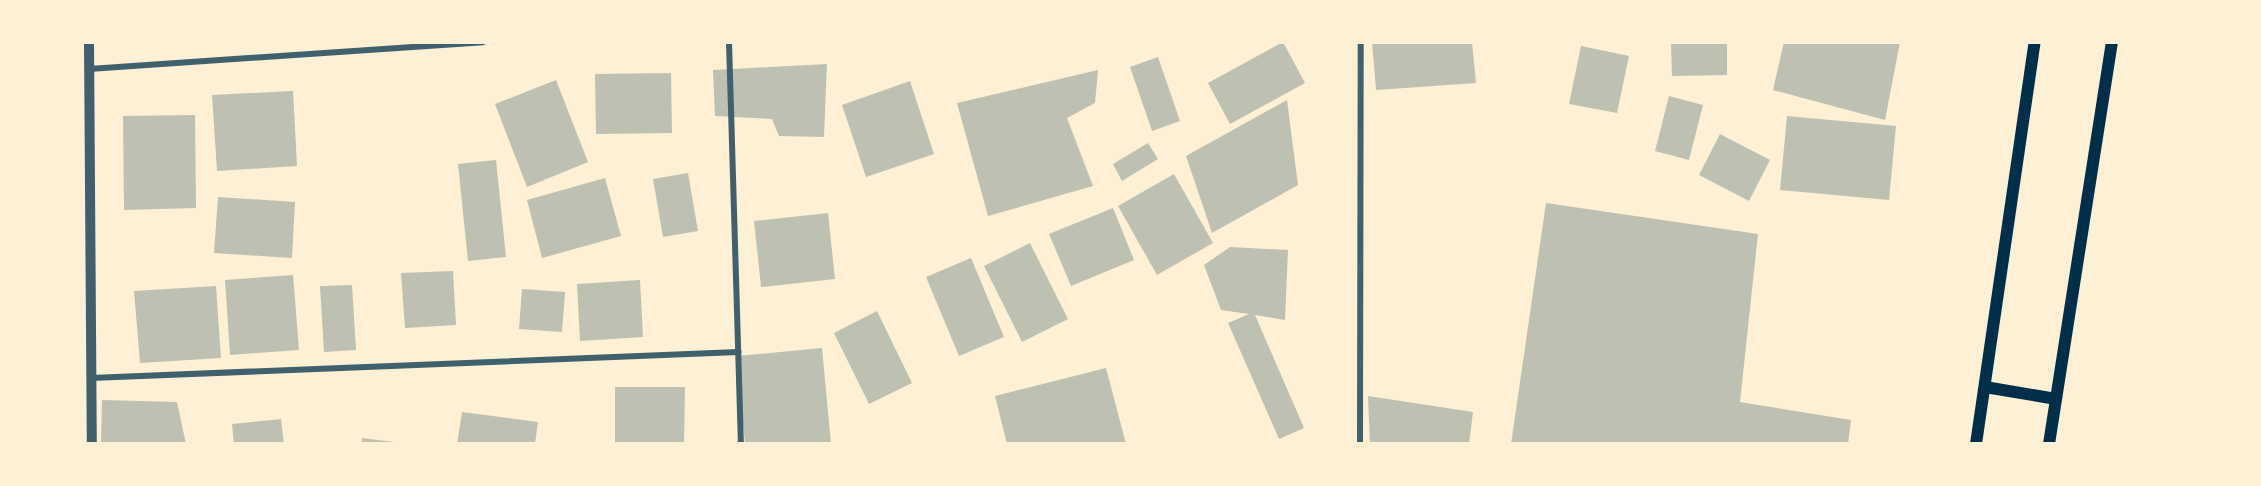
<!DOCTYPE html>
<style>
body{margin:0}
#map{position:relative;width:2261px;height:486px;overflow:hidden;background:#fdf0d5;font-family:"PT Sans Narrow",sans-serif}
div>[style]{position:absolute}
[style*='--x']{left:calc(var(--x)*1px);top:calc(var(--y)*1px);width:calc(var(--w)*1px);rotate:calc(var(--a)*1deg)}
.building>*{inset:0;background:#bec0b2}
.minor>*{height:6px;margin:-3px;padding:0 3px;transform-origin:3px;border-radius:3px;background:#3f606c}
.tertiary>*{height:10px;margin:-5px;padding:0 5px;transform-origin:5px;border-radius:5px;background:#3f606c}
.secondary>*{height:12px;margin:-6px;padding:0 6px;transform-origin:6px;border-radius:6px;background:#003049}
span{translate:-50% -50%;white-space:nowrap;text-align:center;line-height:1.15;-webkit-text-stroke:6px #fdf0d5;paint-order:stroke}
.frame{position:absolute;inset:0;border:44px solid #fdf0d5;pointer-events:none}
</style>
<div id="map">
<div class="building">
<i style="clip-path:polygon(1283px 42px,1305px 83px,1230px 124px,1208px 83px)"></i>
<i style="clip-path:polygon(1372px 42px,1472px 42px,1476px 83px,1376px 90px)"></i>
<i style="clip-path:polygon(1671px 42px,1727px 42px,1727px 75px,1672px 76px)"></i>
<i style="clip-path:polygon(1784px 42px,1900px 42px,1885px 120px,1773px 90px)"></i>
<i style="clip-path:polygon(1581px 46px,1629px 56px,1617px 113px,1569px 104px)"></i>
<i style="clip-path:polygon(1158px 57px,1180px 121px,1152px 131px,1130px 67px)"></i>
<i style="clip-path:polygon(827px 64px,824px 137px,779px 136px,772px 119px,715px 116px,713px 70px)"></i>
<i style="clip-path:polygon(1098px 70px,1095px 103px,1067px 118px,1093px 186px,988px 216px,957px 103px)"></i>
<i style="clip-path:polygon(671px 73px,672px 133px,596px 134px,595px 74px)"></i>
<i style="clip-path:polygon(556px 80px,588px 162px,527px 187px,495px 104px)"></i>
<i style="clip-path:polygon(910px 81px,934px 154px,866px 177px,842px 105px)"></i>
<i style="clip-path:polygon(293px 91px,297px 166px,217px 171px,212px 95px)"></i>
<i style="clip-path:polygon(1669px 96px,1703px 105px,1689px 160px,1655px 151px)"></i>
<i style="clip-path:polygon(1287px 100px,1298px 185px,1212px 233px,1186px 156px)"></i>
<i style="clip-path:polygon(195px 115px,196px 208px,124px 210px,123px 116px)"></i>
<i style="clip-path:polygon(1787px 116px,1896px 126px,1889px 200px,1780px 190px)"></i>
<i style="clip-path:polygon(1720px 134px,1770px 160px,1749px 201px,1699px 175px)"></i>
<i style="clip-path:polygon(1148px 143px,1158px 159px,1122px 181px,1113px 164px)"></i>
<i style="clip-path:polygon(496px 160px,506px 257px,468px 261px,458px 164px)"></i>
<i style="clip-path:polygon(688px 173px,698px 231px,663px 237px,653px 179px)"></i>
<i style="clip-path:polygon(1174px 174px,1213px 243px,1157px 275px,1118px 206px)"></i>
<i style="clip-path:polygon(605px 178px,621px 236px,542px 258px,527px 200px)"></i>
<i style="clip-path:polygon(218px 197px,295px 202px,292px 258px,214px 253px)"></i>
<i style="clip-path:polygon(1546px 203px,1758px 234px,1740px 402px,1851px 420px,1848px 444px,1511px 444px)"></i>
<i style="clip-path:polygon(1113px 208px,1134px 260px,1071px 286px,1049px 234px)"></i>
<i style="clip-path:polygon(828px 213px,835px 279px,761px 287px,754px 221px)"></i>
<i style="clip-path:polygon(1030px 243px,1068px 319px,1022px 342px,984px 266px)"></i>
<i style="clip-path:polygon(1230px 247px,1288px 250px,1285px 320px,1255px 315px,1304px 428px,1279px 439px,1228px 323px,1249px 314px,1221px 310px,1204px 265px)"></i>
<i style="clip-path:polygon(971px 258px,1004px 337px,959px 356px,926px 277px)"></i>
<i style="clip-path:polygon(453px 271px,456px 325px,405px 328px,401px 273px)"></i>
<i style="clip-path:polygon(293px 275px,299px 350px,230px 355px,225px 280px)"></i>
<i style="clip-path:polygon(640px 280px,643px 337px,580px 341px,577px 284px)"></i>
<i style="clip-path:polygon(352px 285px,356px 350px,324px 352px,320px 286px)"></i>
<i style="clip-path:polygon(216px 286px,221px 358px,140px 363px,134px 291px)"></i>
<i style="clip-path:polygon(522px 289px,565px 292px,562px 332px,519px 329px)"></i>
<i style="clip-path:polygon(877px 311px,912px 383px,869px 404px,834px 333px)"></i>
<i style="clip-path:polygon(822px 348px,831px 444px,745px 444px,737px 356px)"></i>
<i style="clip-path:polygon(1106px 368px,1126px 444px,1007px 444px,995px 396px)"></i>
<i style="clip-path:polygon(615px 387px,685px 387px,684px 444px,615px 444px)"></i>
<i style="clip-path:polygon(1368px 396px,1473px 412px,1469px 444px,1370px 444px)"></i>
<i style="clip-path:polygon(102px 400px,177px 402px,186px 444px,101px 444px)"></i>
<i style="clip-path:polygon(462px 412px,538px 422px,535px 444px,457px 444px)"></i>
<i style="clip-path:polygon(281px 419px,284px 444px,234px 444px,232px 424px)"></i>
<i style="clip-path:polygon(362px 438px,402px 443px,402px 444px,362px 444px)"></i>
</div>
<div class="minor">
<i style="--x:729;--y:42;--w:402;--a:88.3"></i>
<i style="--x:89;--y:69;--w:395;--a:-3.9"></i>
<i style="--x:91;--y:378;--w:648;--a:-2.3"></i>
<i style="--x:1360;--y:444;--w:402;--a:-89.9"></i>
</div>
<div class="tertiary">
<i style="--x:89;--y:42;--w:402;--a:89.6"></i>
</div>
<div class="secondary">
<i style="--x:1985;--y:387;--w:72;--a:9.6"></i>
<i style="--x:1976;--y:444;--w:406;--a:-81.7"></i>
<i style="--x:2049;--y:444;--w:407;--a:-81.1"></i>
</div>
<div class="frame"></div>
</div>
